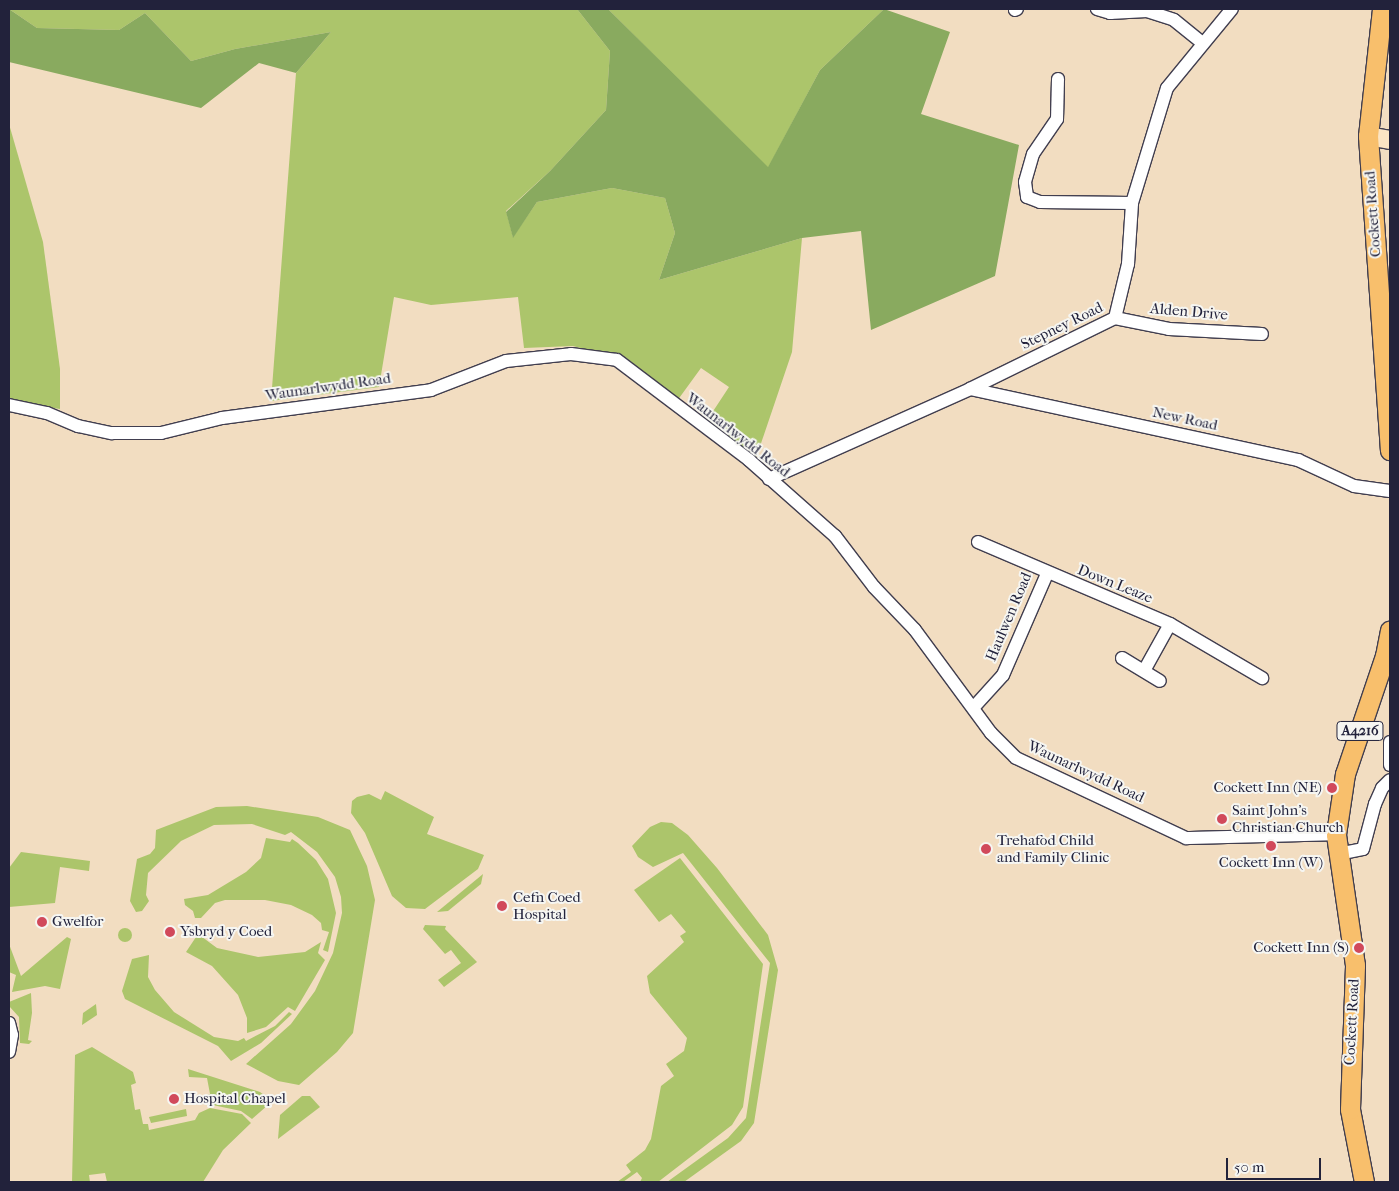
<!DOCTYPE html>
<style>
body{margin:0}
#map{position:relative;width:1399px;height:1191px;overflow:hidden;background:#f2ddc1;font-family:"IM FELL French Canon",serif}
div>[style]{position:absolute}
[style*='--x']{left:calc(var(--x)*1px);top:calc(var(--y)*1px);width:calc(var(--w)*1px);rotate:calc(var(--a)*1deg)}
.green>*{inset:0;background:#acc56b}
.round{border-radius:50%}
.forest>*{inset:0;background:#89aa5f}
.roads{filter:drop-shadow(1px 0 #413e4f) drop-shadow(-1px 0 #413e4f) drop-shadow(0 1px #413e4f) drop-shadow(0 -1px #413e4f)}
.street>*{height:12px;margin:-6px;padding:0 6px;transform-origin:6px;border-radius:6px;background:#fff}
.secondary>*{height:18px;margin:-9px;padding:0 9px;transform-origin:9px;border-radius:9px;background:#fce5c4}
.primary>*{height:19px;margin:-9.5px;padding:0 9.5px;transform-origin:9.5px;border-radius:9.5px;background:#f8bf6c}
.dots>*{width:14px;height:14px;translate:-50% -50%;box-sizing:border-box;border:2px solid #f6f6f2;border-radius:50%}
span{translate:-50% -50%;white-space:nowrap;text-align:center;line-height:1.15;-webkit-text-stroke:4px #f6f6f2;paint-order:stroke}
.shield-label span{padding:1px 4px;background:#f6f6f2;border:1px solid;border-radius:4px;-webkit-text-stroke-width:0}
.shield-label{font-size:14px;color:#22223b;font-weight:700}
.street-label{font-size:15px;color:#22223b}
.poi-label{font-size:15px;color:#22223b}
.right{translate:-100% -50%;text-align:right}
.left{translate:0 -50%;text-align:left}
.frame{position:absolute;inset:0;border:10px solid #22223b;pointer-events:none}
.scale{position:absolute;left:1226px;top:1158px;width:95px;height:22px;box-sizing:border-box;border:2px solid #22223b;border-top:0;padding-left:6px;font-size:15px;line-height:18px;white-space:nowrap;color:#22223b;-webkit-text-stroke:4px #f6f6f2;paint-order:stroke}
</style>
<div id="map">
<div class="green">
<i style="clip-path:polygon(9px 9px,577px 9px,610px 51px,606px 110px,550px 171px,506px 211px,513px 237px,537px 202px,612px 188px,665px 198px,675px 233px,659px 280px,802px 238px,792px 352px,755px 461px,704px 425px,729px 387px,701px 368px,677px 401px,618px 358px,573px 346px,524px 348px,518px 297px,431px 305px,394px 297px,379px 387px,271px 401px,296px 73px,331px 32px,235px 49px,191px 61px,145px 13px,119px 30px,37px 28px)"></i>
<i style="clip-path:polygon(608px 9px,884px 9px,820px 70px,768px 168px)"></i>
<i style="clip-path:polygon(9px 124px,43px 242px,60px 369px,60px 409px,9px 401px)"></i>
<i style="clip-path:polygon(385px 791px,434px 817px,427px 834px,484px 855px,478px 869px,425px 909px,406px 908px,392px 896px,365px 833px,351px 813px,352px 801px,357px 797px,369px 794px,381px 800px)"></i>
<i style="clip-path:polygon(247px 806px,318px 817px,350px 830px,367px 866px,375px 900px,353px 1033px,337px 1052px,299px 1085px,278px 1081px,246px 1064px,291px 1024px,315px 991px,333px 953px,342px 913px,341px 897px,335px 877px,317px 852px,291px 832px,285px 835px,252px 824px,214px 825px,181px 841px,148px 873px,146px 895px,149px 901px,142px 911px,136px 912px,130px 901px,137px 859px,150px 854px,155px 848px,156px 830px,216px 807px)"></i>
<i style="clip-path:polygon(661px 822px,672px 823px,688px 835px,717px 868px,768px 935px,778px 970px,754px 1123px,741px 1141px,684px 1182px,667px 1182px,728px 1138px,746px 1118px,770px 963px,683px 853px,653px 867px,638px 857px,632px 846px,650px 827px)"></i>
<i style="clip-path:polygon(266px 838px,290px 842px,292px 839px,298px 843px,316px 860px,328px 879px,336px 913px,328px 952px,323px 950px,329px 932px,322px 930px,321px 923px,312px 915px,291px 905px,265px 900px,225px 900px,215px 903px,201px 918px,195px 918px,193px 911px,185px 905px,184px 899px,208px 895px,246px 872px,261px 858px)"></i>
<i style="clip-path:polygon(21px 852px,90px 861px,89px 871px,60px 867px,55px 903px,9px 907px,9px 868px)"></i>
<i style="clip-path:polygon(680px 858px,763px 964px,743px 1107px,732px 1125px,658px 1182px,640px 1182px,642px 1178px,637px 1172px,623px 1182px,617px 1182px,631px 1172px,626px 1165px,645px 1150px,651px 1139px,661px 1086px,674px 1076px,666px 1064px,684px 1051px,687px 1038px,650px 993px,647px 976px,684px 942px,680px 936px,686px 932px,671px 914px,659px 922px,634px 890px)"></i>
<i style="clip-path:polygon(483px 874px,481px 884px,448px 911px,437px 912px)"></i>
<i style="clip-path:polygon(425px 925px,446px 926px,445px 929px,477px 962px,444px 987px,438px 980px,461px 963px,451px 950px,445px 954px,423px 929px)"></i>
<i class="round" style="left:118px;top:928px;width:14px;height:14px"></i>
<i style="clip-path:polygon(198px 934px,217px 948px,258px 957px,305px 952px,321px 942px,318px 953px,325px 960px,295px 1011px,288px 1007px,266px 1027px,247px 1033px,247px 1018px,238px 995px,212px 966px,186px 952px)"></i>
<i style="clip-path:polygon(67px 937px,71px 939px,60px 989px,45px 986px,12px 992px,16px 975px,9px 972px,9px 944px,21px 976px)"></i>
<i style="clip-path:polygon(149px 955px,148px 977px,155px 990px,174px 1012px,214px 1037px,238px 1041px,244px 1038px,246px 1041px,275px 1026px,289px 1012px,292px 1014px,261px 1043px,231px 1061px,218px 1046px,125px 999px,122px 991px,132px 959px)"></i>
<i style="clip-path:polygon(31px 993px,32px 1013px,28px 1040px,32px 1041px,29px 1044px,20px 1043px,19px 1017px,9px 1006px,9px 1002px)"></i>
<i style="clip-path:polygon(96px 1004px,97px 1015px,82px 1025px,83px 1013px)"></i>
<i style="clip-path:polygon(92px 1047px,133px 1072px,136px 1083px,131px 1085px,135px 1110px,140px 1109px,143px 1124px,148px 1124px,149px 1130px,195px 1120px,199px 1113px,210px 1108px,242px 1114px,251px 1123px,223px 1150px,203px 1182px,107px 1182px,105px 1173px,89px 1175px,90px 1182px,72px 1182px,75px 1055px)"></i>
<i style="clip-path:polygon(188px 1069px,260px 1092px,268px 1098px,268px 1105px,252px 1119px,241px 1111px,208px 1104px,206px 1096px,210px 1094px,207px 1078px,189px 1077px)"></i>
<i style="clip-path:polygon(302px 1096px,310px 1096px,320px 1107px,278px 1139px,280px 1115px)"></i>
<i style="clip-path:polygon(186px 1109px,187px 1116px,151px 1123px,149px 1117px)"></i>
</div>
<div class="forest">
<i style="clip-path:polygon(9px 9px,37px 28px,119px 30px,145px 13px,191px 61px,235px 49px,331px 32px,296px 73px,259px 63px,201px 108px,9px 62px)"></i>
<i style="clip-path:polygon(577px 9px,608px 9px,768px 167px,820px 70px,884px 9px,950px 32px,921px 114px,1019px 145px,995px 276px,871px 330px,861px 231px,802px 238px,659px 280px,675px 233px,665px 198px,612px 188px,537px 202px,513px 238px,506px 212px,550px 171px,606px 110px,610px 51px)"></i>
</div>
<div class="roads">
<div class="street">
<i style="--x:1097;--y:9;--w:14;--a:17"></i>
<i style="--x:1110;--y:13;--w:37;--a:-3"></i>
<i style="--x:1147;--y:11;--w:28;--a:18"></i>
<i style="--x:1174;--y:20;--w:36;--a:39"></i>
<i style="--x:1015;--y:10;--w:2;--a:-27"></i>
<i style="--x:1058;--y:79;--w:40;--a:91.4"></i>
<i style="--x:1057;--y:119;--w:42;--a:124.4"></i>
<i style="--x:1033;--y:154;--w:29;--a:106"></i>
<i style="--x:1025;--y:182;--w:15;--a:82"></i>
<i style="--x:1027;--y:197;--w:14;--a:21"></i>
<i style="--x:1040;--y:202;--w:92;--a:0.6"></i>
<i style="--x:1115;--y:318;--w:55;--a:11.5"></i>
<i style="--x:1169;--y:329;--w:93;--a:3.1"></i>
<i style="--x:970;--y:389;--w:336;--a:12.2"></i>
<i style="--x:1298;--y:460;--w:62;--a:24.9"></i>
<i style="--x:1354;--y:486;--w:36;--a:8"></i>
<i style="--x:9;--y:405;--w:39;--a:12"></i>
<i style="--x:47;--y:413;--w:34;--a:23"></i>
<i style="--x:78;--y:426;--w:35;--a:12"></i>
<i style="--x:112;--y:433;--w:49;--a:0"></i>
<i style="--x:161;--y:433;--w:63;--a:-13.8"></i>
<i style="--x:222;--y:418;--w:211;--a:-7.6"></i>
<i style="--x:431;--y:390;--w:80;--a:-21.1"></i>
<i style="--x:506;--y:361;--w:65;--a:-6.1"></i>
<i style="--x:571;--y:354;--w:46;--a:7.4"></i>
<i style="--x:617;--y:360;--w:166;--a:37.1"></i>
<i style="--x:749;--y:460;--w:115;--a:41.5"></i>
<i style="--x:835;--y:536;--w:64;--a:52.6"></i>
<i style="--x:874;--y:587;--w:59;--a:46.4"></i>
<i style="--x:915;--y:630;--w:128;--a:53.6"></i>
<i style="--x:991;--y:733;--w:35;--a:45"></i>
<i style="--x:1016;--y:758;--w:188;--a:25.2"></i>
<i style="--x:1186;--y:838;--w:150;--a:-1.5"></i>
<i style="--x:769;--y:479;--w:220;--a:-24.1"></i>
<i style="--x:970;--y:389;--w:161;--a:-26.1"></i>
<i style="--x:1115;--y:318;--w:56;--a:-76.5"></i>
<i style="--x:1128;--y:264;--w:61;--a:-86.2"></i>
<i style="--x:1132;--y:203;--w:120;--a:-73.1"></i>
<i style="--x:1167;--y:88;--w:102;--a:-50.6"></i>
<i style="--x:978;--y:542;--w:209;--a:23.1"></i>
<i style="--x:1170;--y:624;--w:107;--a:30.4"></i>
<i style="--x:1122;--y:658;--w:44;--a:31.2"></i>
<i style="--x:1145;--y:669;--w:51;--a:-60.9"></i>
<i style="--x:974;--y:707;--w:43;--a:-47.8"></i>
<i style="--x:1003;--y:675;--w:110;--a:-66.5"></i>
<i style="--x:1390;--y:742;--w:23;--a:90"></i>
<i style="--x:1338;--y:854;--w:25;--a:-11"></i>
<i style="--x:1363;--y:849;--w:47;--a:-75.1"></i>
<i style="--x:1375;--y:804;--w:17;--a:-66"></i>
<i style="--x:1382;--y:788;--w:11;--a:-45"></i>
<i style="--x:9;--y:1023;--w:12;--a:76"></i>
<i style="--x:12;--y:1035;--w:17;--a:100"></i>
</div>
<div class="secondary">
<i style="--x:1368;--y:136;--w:22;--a:10"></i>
</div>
<div class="primary">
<i style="--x:1382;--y:9;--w:128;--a:96.3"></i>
<i style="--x:1368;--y:136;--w:315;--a:86"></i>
<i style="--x:1364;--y:1182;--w:74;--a:-100.9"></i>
<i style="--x:1350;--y:1109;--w:144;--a:-88"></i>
<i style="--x:1355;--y:965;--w:132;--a:-98.3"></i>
<i style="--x:1336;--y:834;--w:61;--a:-81.5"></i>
<i style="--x:1345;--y:774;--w:125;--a:-71.3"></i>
<i style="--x:1385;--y:656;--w:26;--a:-79"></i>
</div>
</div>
<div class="dots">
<i style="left:1332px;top:788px;background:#d1495b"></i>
<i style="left:1222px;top:819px;background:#d1495b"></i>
<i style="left:1271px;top:846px;background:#d1495b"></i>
<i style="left:986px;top:849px;background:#d1495b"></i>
<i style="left:502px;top:906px;background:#d1495b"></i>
<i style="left:42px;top:922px;background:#d1495b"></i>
<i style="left:170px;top:932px;background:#d1495b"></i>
<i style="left:1359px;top:948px;background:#d1495b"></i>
<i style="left:174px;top:1099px;background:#d1495b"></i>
</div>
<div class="shield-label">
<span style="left:1360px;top:731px">A4216</span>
</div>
<div class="street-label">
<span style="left:1373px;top:214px;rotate:-94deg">Cockett Road</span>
<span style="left:1189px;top:312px;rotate:5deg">Alden Drive</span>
<span style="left:1062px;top:326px;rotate:-26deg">Stepney Road</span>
<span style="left:328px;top:387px;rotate:-8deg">Waunarlwydd Road</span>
<span style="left:1185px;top:419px;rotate:12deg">New Road</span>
<span style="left:738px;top:435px;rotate:38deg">Waunarlwydd Road</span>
<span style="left:1115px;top:584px;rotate:22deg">Down Leaze</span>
<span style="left:1009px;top:617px;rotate:-67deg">Haulwen Road</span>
<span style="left:1086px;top:772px;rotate:25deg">Waunarlwydd Road</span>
<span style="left:1352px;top:1022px;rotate:-87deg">Cockett Road</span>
</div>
<div class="poi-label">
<span class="right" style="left:1322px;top:788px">Cockett Inn (NE)</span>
<span class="left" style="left:1232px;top:819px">Saint John's<br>Christian Church</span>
<span class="left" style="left:997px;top:849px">Trehafod Child<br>and Family Clinic</span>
<span style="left:1271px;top:863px">Cockett Inn (W)</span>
<span class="left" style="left:513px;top:906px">Cefn Coed<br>Hospital</span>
<span class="left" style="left:52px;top:922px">Gwelfor</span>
<span class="left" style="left:180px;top:932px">Ysbryd y Coed</span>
<span class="right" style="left:1349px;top:948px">Cockett Inn (S)</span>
<span class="left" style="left:184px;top:1099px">Hospital Chapel</span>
</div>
<div class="frame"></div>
<div class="scale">50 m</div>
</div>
